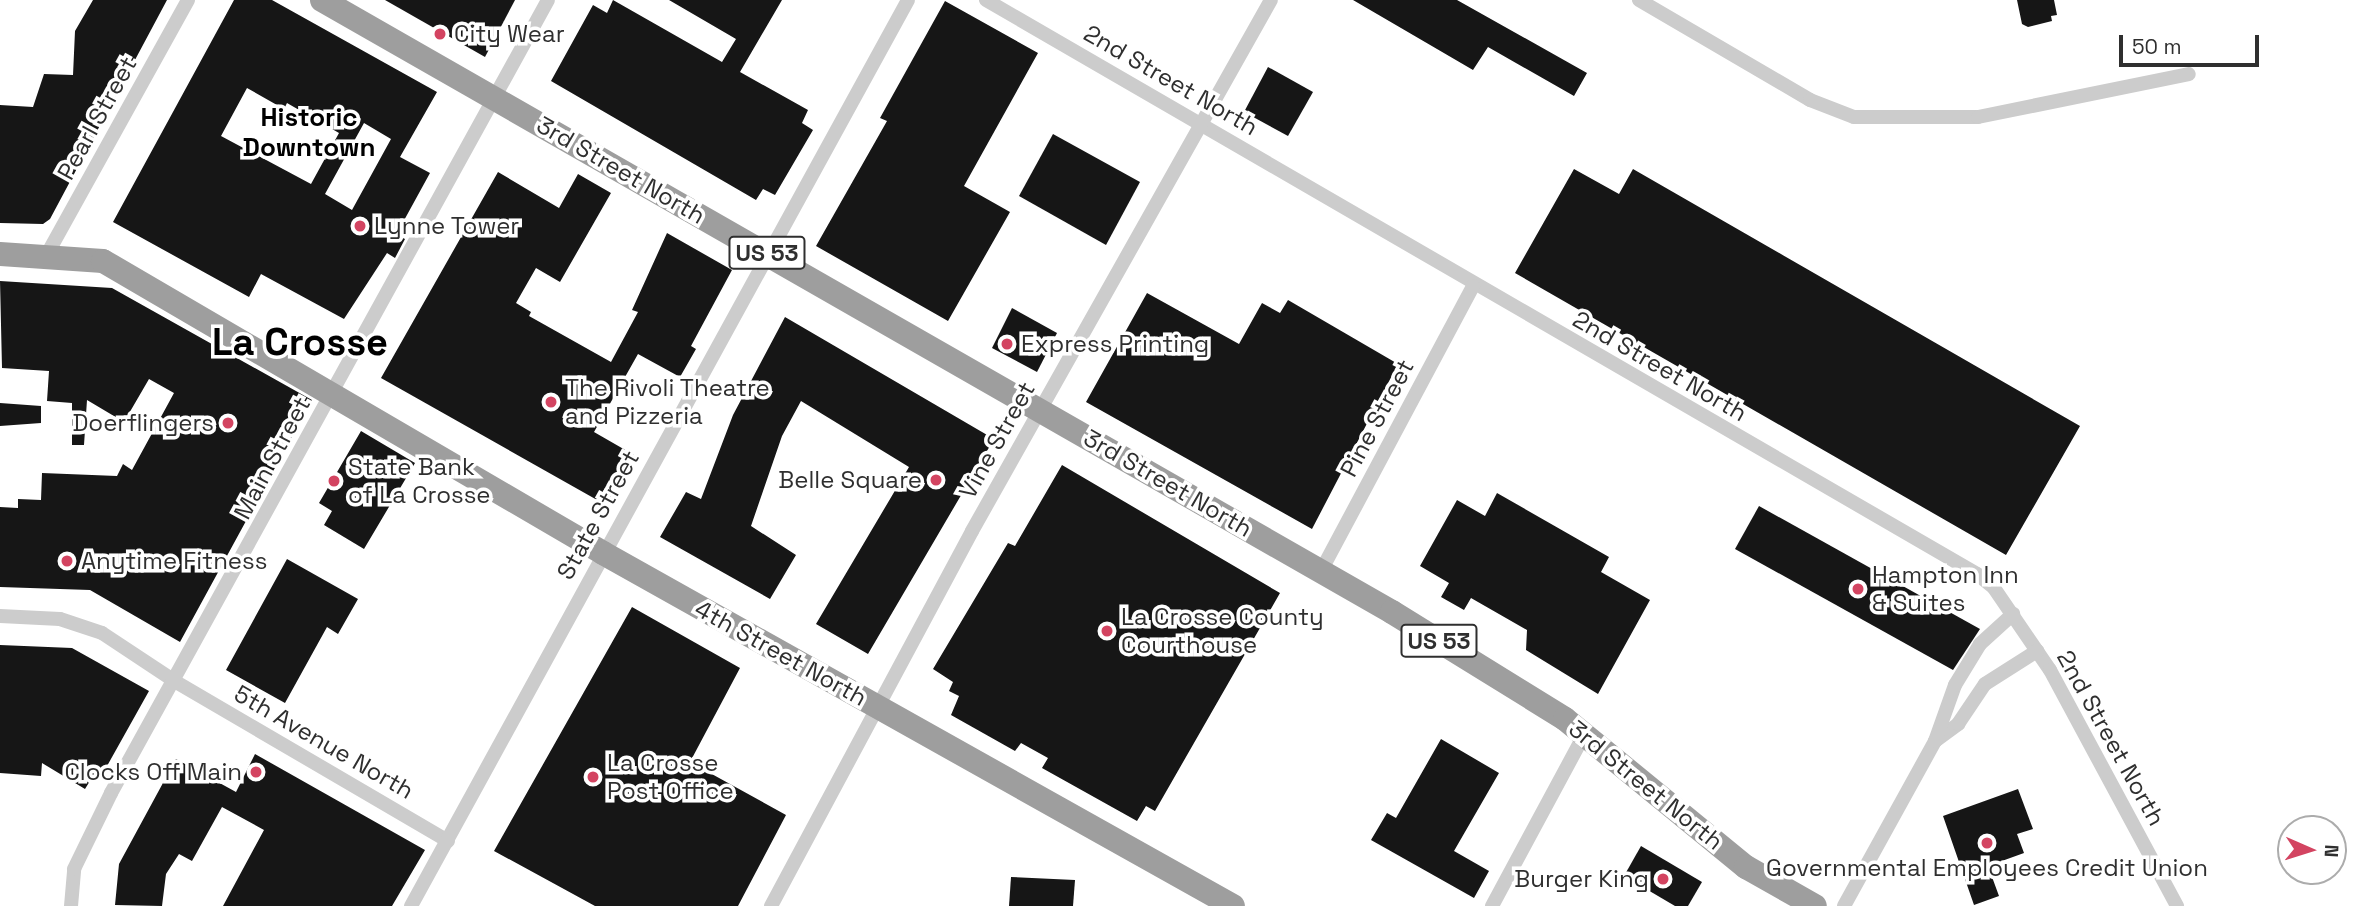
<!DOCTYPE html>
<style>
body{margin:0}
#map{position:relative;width:2368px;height:906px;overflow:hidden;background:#fff;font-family:"Space Grotesk",sans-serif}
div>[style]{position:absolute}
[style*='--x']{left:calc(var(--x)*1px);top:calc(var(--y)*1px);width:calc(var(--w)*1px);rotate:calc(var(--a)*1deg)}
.building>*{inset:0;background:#161616}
.minor>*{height:14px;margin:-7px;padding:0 7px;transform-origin:7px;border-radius:7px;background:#ccc}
.trunk>*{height:24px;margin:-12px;padding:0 12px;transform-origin:12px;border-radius:12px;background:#9e9e9e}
.dots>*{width:19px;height:19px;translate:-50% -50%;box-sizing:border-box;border:4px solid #fff;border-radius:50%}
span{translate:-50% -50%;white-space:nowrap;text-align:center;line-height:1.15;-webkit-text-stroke:7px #fff;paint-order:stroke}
.shield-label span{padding:2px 5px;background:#fff;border:2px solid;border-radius:5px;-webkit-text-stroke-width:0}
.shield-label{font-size:23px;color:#2f2f2f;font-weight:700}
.poi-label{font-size:24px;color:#2f2f2f}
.left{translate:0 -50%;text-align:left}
.right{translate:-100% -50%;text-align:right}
.street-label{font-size:24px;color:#2f2f2f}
.neighbourhood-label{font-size:26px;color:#000;font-weight:700}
.town-label{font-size:38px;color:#000;font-weight:700}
.north{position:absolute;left:2277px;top:815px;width:70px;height:70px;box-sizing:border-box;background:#fff;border:2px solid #acacac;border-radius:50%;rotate:93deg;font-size:19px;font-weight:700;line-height:28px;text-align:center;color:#2f2f2f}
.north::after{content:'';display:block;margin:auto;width:24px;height:32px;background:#d34461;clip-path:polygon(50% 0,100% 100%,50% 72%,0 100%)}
.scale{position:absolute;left:2119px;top:35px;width:140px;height:32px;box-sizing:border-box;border:4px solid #2f2f2f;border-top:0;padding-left:9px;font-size:21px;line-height:24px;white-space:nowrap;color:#2f2f2f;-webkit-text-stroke:5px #fff;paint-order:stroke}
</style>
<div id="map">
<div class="building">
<i style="clip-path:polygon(93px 0,167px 0,50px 219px,43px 224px,0 223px,0 105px,33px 107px,44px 74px,73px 75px,75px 31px)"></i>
<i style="clip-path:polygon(evenodd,234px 0,272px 0,437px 92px,400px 157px,430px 173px,396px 235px,405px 239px,395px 258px,387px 253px,344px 319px,261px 274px,249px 297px,113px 222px,234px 0,247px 88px,284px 109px,287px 103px,339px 133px,311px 184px,221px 136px,247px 88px,234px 0,364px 123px,391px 139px,352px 210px,325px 194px,364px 123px)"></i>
<i style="clip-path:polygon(385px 0,515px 0,485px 57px)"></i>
<i style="clip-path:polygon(613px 0,722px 62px,736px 39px,669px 0,782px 0,740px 72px,808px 110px,802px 123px,813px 130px,775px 195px,763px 189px,756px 200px,551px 81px,593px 5px,607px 13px)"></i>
<i style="clip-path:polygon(1353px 0,1457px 0,1587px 73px,1574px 96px,1488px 47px,1473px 70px)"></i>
<i style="clip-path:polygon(2017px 0,2054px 0,2057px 15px,2051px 16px,2052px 21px,2028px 27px,2022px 24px)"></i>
<i style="clip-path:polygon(945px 1px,1038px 53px,964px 186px,1010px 212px,948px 321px,816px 246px,887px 121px,880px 118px)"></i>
<i style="clip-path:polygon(1268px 67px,1313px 92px,1288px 136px,1244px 112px)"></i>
<i style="clip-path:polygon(1053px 134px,1140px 182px,1106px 245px,1019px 196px)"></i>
<i style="clip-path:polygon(1574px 169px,1619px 194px,1633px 169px,2080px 426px,2006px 555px,1515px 273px)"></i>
<i style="clip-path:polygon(498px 172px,559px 208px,578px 174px,611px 193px,560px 282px,536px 268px,516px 303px,531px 312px,529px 316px,611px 362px,638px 312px,632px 310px,667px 233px,732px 270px,691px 346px,696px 349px,680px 377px,638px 354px,594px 432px,634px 455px,606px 505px,381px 378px)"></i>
<i style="clip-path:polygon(0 281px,112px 288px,312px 400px,180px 642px,90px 590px,0 587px,0 507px,18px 508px,18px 499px,41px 500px,42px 473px,117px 476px,123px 464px,132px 470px,174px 393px,149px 379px,124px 422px,87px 400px,84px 445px,72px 445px,72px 403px,47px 401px,49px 371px,2px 368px)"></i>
<i style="clip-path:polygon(1147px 293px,1239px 344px,1262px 303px,1280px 313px,1288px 300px,1398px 364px,1312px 529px,1086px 402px)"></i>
<i style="clip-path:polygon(1012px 308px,1057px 333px,1037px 372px,992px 348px)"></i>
<i style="clip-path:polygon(785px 317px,994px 439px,868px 654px,816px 624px,909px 467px,801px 401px,782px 436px,751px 526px,796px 555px,770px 599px,660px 537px,686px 492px,701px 499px,733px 415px)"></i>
<i style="clip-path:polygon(0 403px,41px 406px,41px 423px,0 426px)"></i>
<i style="clip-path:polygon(361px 431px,415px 463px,364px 549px,324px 525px,332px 511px,319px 503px)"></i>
<i style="clip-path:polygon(1062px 465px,1280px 593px,1155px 811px,1146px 806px,1137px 821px,1042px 768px,1048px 758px,1021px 743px,1015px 751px,951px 715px,959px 696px,949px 691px,953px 682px,933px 669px,1008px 543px,1015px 546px)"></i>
<i style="clip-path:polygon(1497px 493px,1609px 557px,1601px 572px,1650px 600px,1598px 694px,1526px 650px,1527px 630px,1471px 598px,1464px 610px,1441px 597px,1449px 583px,1420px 566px,1457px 500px,1485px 516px)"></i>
<i style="clip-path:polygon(1759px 506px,1980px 629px,1953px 670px,1735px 549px)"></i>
<i style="clip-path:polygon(287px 559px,358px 599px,338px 634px,327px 627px,285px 703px,226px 670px)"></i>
<i style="clip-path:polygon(632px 607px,740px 668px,690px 762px,786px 815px,738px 906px,595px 906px,494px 851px)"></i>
<i style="clip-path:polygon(0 645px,72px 648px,149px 691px,102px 775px,96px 771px,85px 789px,42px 763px,41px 776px,0 773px)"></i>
<i style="clip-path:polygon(1441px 739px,1499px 773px,1454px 851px,1489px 871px,1474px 898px,1371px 840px,1387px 813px,1396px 818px)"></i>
<i style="clip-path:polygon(255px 754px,425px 850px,392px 906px,223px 906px,264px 830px,222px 807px,192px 861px,179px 854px,166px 874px,162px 906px,115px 905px,119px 864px,176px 759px,236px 792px)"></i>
<i style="clip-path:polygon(2018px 789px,2033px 829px,2017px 834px,2024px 853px,1988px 866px,1999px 896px,1974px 905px,1943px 816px)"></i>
<i style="clip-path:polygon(1641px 846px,1702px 882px,1688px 906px,1675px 906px,1624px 876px)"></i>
<i style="clip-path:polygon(1011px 877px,1075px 880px,1073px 906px,1009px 906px)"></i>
</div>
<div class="minor">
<i style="--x:986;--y:0;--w:1145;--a:30.08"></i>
<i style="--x:1977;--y:574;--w:22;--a:39"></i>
<i style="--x:1994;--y:588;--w:99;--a:55.7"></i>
<i style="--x:2050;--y:670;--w:268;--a:61.7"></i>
<i style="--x:1639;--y:0;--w:198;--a:30.3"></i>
<i style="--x:1810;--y:100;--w:47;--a:21.1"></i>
<i style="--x:1854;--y:117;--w:124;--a:0"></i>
<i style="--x:1978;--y:117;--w:215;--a:-11.5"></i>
<i style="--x:45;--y:258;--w:295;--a:-61"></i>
<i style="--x:1321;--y:571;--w:323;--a:-61.9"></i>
<i style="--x:0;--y:616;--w:60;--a:2.9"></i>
<i style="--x:60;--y:619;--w:44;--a:18.4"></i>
<i style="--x:102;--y:633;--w:89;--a:33.5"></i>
<i style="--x:176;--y:682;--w:315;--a:30.3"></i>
<i style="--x:1935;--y:741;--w:29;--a:-36"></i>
<i style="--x:1958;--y:724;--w:48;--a:-56"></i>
<i style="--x:1985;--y:684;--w:62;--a:-32.4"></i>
<i style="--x:71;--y:906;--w:37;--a:-85"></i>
<i style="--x:74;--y:869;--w:85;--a:-64"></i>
<i style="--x:111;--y:793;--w:905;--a:-61.14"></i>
<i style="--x:411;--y:906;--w:1033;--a:-61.25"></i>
<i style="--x:771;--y:906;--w:425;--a:-61.8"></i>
<i style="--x:972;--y:531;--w:609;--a:-60.62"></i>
<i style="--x:1492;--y:906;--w:196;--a:-61.7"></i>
<i style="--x:1844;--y:906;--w:188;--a:-61.1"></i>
<i style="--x:1935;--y:741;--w:59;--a:-70.3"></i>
<i style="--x:1955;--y:685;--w:48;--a:-58.6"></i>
<i style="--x:1980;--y:644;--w:45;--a:-42.3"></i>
</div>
<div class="trunk">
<i style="--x:322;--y:0;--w:1233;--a:29.77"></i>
<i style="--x:1392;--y:612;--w:203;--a:31.7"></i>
<i style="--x:1565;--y:719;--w:234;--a:39.3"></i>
<i style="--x:1746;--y:867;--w:79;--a:29.5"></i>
<i style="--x:0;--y:254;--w:103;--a:3.9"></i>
<i style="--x:103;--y:261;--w:579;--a:30.28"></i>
<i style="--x:603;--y:553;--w:722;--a:29.26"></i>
</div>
<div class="dots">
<i style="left:440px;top:34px;background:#d34461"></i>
<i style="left:360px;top:226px;background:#d34461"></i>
<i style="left:1007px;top:344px;background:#d34461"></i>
<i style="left:551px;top:402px;background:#d34461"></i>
<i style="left:228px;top:423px;background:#d34461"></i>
<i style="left:936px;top:480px;background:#d34461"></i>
<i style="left:334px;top:481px;background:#d34461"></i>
<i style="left:67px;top:561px;background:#d34461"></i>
<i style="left:1858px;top:589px;background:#d34461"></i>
<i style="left:1107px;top:631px;background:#d34461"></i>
<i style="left:256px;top:772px;background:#d34461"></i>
<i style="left:593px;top:777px;background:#d34461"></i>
<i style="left:1987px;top:843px;background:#d34461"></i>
<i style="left:1663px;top:879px;background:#d34461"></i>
</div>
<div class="shield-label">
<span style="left:767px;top:253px">US 53</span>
<span style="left:1439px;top:641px">US 53</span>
</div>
<div class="poi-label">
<span class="left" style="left:454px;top:34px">City Wear</span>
<span class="left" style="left:374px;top:226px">Lynne Tower</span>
<span class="left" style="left:1021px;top:344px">Express Printing</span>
<span class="left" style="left:565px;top:402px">The Rivoli Theatre<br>and Pizzeria</span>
<span class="right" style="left:214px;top:423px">Doerflingers</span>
<span class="left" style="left:348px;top:481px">State Bank<br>of La Crosse</span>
<span class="right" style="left:922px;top:480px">Belle Square</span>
<span class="left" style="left:81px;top:561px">Anytime Fitness</span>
<span class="left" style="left:1872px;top:589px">Hampton Inn<br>&amp; Suites</span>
<span class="left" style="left:1121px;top:631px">La Crosse County<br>Courthouse</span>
<span class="left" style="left:607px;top:777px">La Crosse<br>Post Office</span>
<span class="right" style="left:242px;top:772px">Clocks Off Main</span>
<span style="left:1987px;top:868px">Governmental Employees Credit Union</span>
<span class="right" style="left:1649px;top:879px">Burger King</span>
</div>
<div class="street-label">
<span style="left:1171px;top:80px;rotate:30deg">2nd Street North</span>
<span style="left:97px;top:118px;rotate:-61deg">Pearl Street</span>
<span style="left:621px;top:170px;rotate:30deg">3rd Street North</span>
<span style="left:1660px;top:366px;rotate:30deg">2nd Street North</span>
<span style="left:1377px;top:418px;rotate:-62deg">Pine Street</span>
<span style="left:997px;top:440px;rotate:-61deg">Vine Street</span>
<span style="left:272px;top:458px;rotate:-62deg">Main Street</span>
<span style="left:1168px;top:483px;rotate:30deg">3rd Street North</span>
<span style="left:598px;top:515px;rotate:-61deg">State Street</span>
<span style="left:781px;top:653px;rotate:29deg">4th Street North</span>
<span style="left:2111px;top:738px;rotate:61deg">2nd Street North</span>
<span style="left:324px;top:742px;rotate:30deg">5th Avenue North</span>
<span style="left:1646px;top:785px;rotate:39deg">3rd Street North</span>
</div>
<div class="neighbourhood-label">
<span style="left:309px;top:133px">Historic<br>Downtown</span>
</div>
<div class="town-label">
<span style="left:300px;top:343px">La Crosse</span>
</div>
<div class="north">N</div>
<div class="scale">50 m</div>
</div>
